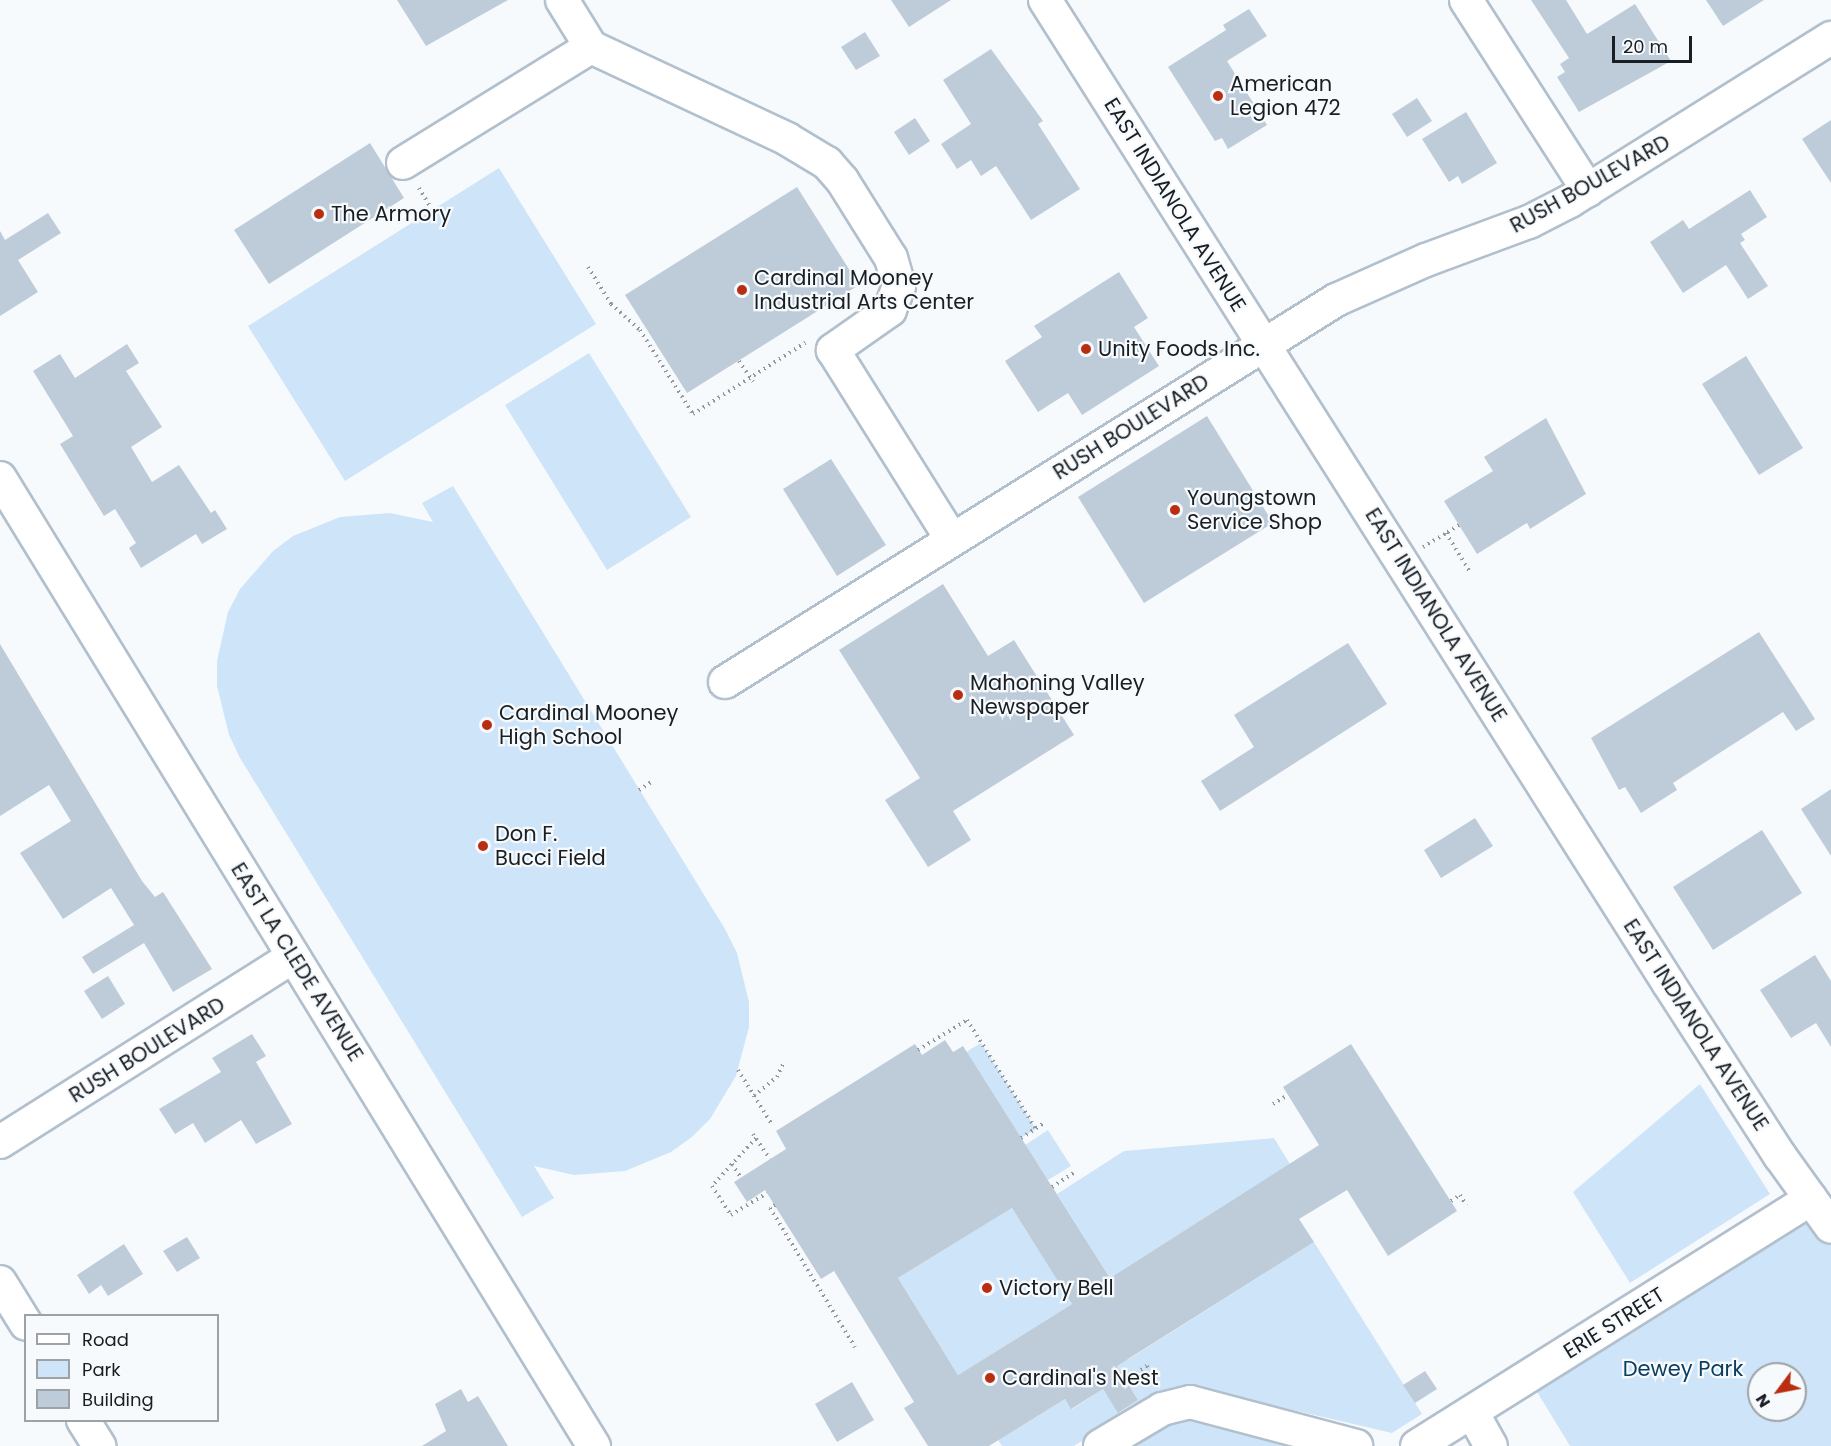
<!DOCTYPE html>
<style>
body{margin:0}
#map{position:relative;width:1831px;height:1446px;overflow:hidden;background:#f7fafd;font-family:Poppins,sans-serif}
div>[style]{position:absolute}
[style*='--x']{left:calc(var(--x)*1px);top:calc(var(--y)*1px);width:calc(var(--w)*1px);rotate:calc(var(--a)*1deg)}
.green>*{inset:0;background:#cee4f8}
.building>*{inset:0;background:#beccd9}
.path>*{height:4px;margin-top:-2px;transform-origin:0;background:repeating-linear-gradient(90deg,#93979b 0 1.5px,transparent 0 6px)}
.roads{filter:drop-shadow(2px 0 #b2c0cd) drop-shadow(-2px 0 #b2c0cd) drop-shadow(0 2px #b2c0cd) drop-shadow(0 -2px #b2c0cd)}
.minor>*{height:32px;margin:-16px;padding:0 16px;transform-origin:16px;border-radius:16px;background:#fff}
.dots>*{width:16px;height:16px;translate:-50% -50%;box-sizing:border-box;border:3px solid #f7fafd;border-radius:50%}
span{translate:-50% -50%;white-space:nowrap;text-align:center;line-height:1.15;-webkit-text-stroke:4.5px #f7fafd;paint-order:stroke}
.poi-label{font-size:21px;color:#191e23}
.left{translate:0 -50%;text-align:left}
.street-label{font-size:21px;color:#191e23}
.park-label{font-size:21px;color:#0c3e62}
.legend{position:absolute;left:24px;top:1314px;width:195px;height:108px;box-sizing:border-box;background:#f7fafd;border:2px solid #9ea2a6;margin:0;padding:8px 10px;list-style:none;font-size:18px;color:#191e23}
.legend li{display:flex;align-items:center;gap:12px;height:30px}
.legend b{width:30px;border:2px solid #9ea2a6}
.north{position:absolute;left:1747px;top:1362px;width:60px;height:60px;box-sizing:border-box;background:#f7fafd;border:2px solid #9ea2a6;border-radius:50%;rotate:238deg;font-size:16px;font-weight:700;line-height:24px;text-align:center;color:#191e23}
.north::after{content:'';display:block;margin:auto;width:21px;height:27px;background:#b92e11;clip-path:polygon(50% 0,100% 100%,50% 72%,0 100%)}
.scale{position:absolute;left:1612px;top:36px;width:80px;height:27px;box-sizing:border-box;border:3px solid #191e23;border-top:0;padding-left:8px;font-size:18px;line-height:21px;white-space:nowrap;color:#191e23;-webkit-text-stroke:4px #f7fafd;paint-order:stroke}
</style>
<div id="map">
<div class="green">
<i style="clip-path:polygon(499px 168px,596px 324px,345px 481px,248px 326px)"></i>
<i style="clip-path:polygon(589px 353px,691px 517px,607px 570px,505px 405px)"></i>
<i style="clip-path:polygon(453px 486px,725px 929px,737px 953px,749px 1002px,749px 1027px,736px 1076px,710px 1119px,692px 1137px,671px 1152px,625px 1171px,574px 1175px,534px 1166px,554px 1198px,522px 1217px,240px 758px,229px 735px,217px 686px,217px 661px,228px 612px,240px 589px,273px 551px,293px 536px,340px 517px,390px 513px,433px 522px,422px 503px)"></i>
<i style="clip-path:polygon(981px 1043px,1036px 1129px,1021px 1138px,966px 1052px)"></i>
<i style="clip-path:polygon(1700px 1084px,1770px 1194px,1630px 1283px,1573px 1192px)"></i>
<i style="clip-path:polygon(1048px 1130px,1071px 1166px,1048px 1180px,1025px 1145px)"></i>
<i style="clip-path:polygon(1274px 1138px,1290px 1164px,1110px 1278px,1057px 1194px,1124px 1151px)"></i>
<i style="clip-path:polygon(evenodd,1811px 1199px,1831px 1227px,1831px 1446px,1570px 1446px,1528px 1377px,1811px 1199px,1759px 1374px,1795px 1374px,1795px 1410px,1759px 1410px,1759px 1374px)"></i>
<i style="clip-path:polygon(1012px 1208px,1072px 1304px,958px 1375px,898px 1278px)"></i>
<i style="clip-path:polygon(1314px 1242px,1422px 1414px,1392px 1433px,1189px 1386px,1145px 1400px,1074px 1446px,1002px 1446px,998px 1440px,1065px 1399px,1072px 1409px,1103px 1389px,1119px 1413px,1138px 1400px,1114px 1361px,1129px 1359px)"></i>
<i style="clip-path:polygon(1196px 1416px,1312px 1446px,1136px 1446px,1134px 1438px,1155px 1426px)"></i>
</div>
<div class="building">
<i style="clip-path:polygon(397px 0,508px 0,426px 46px)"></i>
<i style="clip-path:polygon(891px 0,951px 0,909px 27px)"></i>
<i style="clip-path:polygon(1531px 0,1566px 0,1587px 34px,1635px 4px,1671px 61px,1579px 112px,1557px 77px,1565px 72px,1560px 64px,1569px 58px)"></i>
<i style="clip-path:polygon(1706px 0,1764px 0,1723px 26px)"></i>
<i style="clip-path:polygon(1249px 9px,1267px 36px,1227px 61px,1267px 125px,1228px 149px,1222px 138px,1215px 141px,1168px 67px,1226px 30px,1223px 25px)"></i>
<i style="clip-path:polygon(865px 32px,880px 56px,856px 70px,841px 47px)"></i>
<i style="clip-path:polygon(991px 49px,1043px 121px,1038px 124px,1080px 189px,1031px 220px,996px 166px,981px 176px,971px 160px,957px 169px,941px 144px,971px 124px,943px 80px)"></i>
<i style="clip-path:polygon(1417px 98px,1432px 121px,1407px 137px,1392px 114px)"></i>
<i style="clip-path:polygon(1466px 112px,1497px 163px,1462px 184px,1458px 176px,1449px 182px,1422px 139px)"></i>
<i style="clip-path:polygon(915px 118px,930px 141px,909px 155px,894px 132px)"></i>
<i style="clip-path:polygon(1831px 120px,1831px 183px,1802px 139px)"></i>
<i style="clip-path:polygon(370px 143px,404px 198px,269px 284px,234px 230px)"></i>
<i style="clip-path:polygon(797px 187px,859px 285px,687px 393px,625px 295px)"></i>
<i style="clip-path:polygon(1750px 190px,1767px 217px,1741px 234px,1745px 240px,1740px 243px,1768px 286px,1748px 299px,1726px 265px,1683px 293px,1650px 242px,1683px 220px,1689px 229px)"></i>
<i style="clip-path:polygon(48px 213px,61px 233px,18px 260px,38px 292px,0 316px,0 231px,5px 240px)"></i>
<i style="clip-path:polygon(1119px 272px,1148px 318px,1134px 327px,1159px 366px,1082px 415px,1068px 393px,1038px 412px,1005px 361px,1042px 337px,1034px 326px)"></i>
<i style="clip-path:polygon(127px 344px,139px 363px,126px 371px,162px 427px,131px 447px,152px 482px,179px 465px,211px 513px,215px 510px,227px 529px,202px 544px,196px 534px,141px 568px,129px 548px,136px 543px,115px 509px,104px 516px,60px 444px,73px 436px,33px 371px,60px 354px,75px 378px)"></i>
<i style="clip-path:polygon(1746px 356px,1803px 448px,1759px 475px,1702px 384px)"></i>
<i style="clip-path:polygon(1207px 416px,1273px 523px,1144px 603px,1078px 497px)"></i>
<i style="clip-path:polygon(1546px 418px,1586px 494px,1530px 529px,1527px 523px,1477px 554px,1444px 501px,1493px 471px,1484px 457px)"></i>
<i style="clip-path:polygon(831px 459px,886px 545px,837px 576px,783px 489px)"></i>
<i style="clip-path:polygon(943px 584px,988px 656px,1014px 640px,1074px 735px,953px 811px,971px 840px,928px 867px,885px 800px,920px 778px,839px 650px)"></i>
<i style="clip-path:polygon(1759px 632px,1815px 719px,1796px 731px,1783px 712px,1673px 783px,1677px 790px,1641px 813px,1625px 787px,1619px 790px,1591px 738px)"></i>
<i style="clip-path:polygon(1348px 643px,1387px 704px,1220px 811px,1201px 781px,1254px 747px,1234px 715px)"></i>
<i style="clip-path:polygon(0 644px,142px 881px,155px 897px,163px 892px,212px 969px,173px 992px,144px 943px,93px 974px,82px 957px,134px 925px,111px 888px,63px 919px,20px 853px,71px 821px,49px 785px,0 816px)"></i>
<i style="clip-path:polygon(1831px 789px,1831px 856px,1801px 809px)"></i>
<i style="clip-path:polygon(1475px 818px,1493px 846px,1441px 878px,1424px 850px)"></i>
<i style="clip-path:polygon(1762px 830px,1802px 893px,1713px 950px,1673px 887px)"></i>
<i style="clip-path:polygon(1815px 955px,1831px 981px,1831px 1047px,1816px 1023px,1791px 1038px,1760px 990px)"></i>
<i style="clip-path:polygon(108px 976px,125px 1004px,102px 1019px,84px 991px)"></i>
<i style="clip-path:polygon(252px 1034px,266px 1056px,256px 1062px,292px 1124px,256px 1144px,241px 1120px,205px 1143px,193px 1123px,175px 1134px,159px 1109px,221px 1072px,212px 1058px)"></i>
<i style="clip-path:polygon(evenodd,945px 1040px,953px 1052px,963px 1046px,1110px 1278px,1319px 1145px,1283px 1087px,1351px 1044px,1457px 1211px,1388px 1256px,1347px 1190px,1299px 1219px,1314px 1242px,1117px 1366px,1138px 1400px,1118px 1413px,1103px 1389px,1071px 1409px,1065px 1399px,989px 1446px,928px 1446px,904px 1408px,914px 1402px,834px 1271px,821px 1279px,765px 1190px,747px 1202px,734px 1182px,786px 1149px,776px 1131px,915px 1044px,922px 1055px,945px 1040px,1012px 1208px,1072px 1304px,958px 1375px,898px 1278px,1012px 1208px)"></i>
<i style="clip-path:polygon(187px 1237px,200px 1258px,177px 1272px,163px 1251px)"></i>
<i style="clip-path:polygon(124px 1244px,143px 1274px,108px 1296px,101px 1285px,89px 1294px,77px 1275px)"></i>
<i style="clip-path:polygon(1425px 1371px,1437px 1389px,1415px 1403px,1403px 1385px)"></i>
<i style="clip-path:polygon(852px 1382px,874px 1420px,837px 1442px,815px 1404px)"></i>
<i style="clip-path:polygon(461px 1389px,468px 1402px,478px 1396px,508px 1446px,422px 1446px,446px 1431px,435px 1404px)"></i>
</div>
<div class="path">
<i style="--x:419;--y:188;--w:26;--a:59"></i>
<i style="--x:588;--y:267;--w:44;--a:58.1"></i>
<i style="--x:611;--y:304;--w:39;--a:42"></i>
<i style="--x:640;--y:330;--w:99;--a:57.8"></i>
<i style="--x:693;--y:414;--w:133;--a:-32.4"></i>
<i style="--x:739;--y:361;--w:25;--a:56"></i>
<i style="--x:1459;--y:525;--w:15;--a:148"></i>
<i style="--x:1446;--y:533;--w:46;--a:58.4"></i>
<i style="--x:1423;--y:547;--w:27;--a:-31"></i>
<i style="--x:639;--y:790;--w:17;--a:-33"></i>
<i style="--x:918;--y:1050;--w:57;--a:-31.5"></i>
<i style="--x:967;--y:1020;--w:129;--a:57.7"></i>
<i style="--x:738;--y:1070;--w:62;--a:58.1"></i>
<i style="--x:754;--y:1096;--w:30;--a:-40"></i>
<i style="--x:777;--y:1077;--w:17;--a:-65"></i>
<i style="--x:1273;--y:1104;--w:17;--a:-31"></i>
<i style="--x:753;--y:1134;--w:30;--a:56"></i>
<i style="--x:756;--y:1138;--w:65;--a:132.5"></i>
<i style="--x:712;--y:1186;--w:35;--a:57"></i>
<i style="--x:731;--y:1215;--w:42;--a:-31.4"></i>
<i style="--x:1021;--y:1138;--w:27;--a:-33"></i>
<i style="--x:732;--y:1164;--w:17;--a:57"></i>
<i style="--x:1052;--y:1187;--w:27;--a:-33"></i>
<i style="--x:1451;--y:1201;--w:11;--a:-34"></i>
<i style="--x:1460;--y:1195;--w:12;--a:59"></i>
<i style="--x:775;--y:1205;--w:6;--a:149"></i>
<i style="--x:770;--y:1208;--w:163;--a:58.6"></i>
<i style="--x:1126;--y:1380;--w:25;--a:-34"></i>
<i style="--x:1147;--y:1366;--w:17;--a:59"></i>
</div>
<div class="roads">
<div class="minor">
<i style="--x:562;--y:0;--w:55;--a:58.3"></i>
<i style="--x:591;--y:47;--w:217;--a:25.1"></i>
<i style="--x:787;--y:139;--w:47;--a:31"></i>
<i style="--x:827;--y:163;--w:23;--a:49"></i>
<i style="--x:842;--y:180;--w:92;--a:57.9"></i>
<i style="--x:891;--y:258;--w:29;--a:74"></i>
<i style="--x:899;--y:286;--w:26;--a:111"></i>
<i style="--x:890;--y:310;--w:70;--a:144.9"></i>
<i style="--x:833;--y:350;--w:224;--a:57.9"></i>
<i style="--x:1045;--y:0;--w:1165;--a:57.62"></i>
<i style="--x:1669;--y:984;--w:205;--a:57.2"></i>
<i style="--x:1780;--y:1156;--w:87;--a:54.3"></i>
<i style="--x:1466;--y:0;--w:226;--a:57.3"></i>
<i style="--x:403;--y:163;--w:221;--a:-31.7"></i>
<i style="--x:0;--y:478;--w:1136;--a:58.47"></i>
<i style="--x:725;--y:682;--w:721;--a:-32.01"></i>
<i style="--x:1336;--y:300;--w:98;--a:-24"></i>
<i style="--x:1426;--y:260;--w:110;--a:-20.3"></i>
<i style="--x:1529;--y:222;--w:46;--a:-27.1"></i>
<i style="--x:1570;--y:201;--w:308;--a:-32"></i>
<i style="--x:0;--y:1142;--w:347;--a:-32.3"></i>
<i style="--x:0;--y:1282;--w:49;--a:58.2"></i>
<i style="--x:1472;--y:1412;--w:39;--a:61"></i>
<i style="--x:83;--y:1420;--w:31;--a:58"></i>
<i style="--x:1100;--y:1446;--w:72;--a:-30.8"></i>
<i style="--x:1162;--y:1409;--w:29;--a:-14"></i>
<i style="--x:1190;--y:1402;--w:172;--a:14.8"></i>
<i style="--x:1417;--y:1446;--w:465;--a:-32.1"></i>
</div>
</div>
<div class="dots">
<i style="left:1218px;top:96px;background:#b92e11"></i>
<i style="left:319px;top:214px;background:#b92e11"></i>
<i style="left:742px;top:290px;background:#b92e11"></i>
<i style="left:1086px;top:349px;background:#b92e11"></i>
<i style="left:1175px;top:510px;background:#b92e11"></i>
<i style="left:958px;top:695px;background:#b92e11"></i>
<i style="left:487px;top:725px;background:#b92e11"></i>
<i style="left:483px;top:846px;background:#b92e11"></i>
<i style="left:987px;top:1288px;background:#b92e11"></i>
<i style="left:990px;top:1378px;background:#b92e11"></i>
</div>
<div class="poi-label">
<span class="left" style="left:1230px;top:96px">American<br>Legion 472</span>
<span class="left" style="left:331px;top:214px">The Armory</span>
<span class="left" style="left:754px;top:290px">Cardinal Mooney<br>Industrial Arts Center</span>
<span class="left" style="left:1098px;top:349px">Unity Foods Inc.</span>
<span class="left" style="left:1187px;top:510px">Youngstown<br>Service Shop</span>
<span class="left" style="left:970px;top:695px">Mahoning Valley<br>Newspaper</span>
<span class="left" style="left:499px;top:725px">Cardinal Mooney<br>High School</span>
<span class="left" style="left:495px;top:846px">Don F.<br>Bucci Field</span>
<span class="left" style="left:999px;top:1288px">Victory Bell</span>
<span class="left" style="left:1002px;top:1378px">Cardinal's Nest</span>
</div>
<div class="street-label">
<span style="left:1590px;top:184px;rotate:-29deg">RUSH BOULEVARD</span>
<span style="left:1175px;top:205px;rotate:58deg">EAST INDIANOLA AVENUE</span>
<span style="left:1131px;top:427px;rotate:-32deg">RUSH BOULEVARD</span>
<span style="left:1436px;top:615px;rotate:58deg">EAST INDIANOLA AVENUE</span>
<span style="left:297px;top:962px;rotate:58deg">EAST LA CLEDE AVENUE</span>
<span style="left:1696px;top:1025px;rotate:57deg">EAST INDIANOLA AVENUE</span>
<span style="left:147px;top:1050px;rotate:-32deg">RUSH BOULEVARD</span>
<span style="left:1614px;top:1323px;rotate:-32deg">ERIE STREET</span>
</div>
<div class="park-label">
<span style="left:1683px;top:1369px">Dewey Park</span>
</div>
<ul class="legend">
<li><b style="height:8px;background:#fff"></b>Road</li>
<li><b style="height:16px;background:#cee4f8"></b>Park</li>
<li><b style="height:16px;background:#beccd9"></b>Building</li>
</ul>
<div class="north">N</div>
<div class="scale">20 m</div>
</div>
